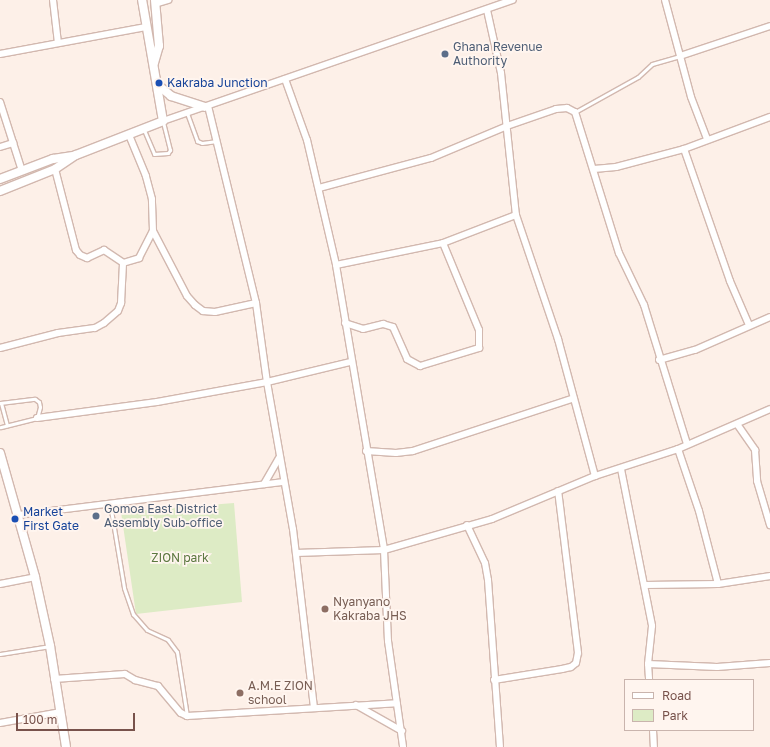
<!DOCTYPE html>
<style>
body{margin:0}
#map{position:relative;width:770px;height:747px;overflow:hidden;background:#fdf0e8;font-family:"Golos Text",sans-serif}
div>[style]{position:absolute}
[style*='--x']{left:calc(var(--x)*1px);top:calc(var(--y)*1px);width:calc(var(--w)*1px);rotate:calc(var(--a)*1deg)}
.green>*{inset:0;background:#ddebc5}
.roads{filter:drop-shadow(1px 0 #d2b8af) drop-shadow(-1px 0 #d2b8af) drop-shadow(0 1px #d2b8af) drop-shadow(0 -1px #d2b8af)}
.service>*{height:3px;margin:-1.5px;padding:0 1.5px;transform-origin:1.5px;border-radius:1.5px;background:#fff}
.minor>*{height:6px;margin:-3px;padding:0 3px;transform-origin:3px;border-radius:3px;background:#fff}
.tertiary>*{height:8px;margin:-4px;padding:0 4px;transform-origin:4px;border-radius:4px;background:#fff}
.dots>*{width:11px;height:11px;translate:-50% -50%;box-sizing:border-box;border:2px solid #fff5ef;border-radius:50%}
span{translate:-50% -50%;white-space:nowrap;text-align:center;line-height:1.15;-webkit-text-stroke:3.5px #fff5ef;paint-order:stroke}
.service-label{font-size:12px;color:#4e5e75}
.left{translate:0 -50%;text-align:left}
.transit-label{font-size:12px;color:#164399}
.park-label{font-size:12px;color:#5c7840}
.education-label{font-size:12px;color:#785e54}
.legend{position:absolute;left:624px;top:679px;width:130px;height:52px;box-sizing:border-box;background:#fff5ef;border:1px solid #c9b4ad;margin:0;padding:5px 7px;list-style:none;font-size:12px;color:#78524b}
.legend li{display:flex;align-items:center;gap:8px;height:20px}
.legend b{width:20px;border:1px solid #c9b4ad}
.scale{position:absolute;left:16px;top:713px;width:119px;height:18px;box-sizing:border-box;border:2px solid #78524b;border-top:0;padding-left:5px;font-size:12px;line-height:14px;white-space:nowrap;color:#78524b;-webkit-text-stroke:3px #fff5ef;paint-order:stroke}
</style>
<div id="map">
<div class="green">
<i style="clip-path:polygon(234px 503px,242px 602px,136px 614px,121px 512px)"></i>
</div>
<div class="roads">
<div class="service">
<i style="--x:575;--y:112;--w:72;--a:-29.1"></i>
<i style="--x:638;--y:77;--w:19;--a:-43"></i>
<i style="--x:652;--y:64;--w:29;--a:-16"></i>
<i style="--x:187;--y:113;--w:30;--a:70"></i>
<i style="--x:197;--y:141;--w:5;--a:22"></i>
<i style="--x:202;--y:143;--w:15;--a:-8"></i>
<i style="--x:144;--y:130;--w:26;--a:67"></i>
<i style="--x:154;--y:154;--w:14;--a:-4"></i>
<i style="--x:168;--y:153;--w:4;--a:-56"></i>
<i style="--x:170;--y:150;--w:29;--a:-104"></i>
<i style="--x:0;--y:403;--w:35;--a:-7"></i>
<i style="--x:35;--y:399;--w:5;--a:37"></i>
<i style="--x:39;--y:402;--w:5;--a:79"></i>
<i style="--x:40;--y:407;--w:11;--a:105"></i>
<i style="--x:37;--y:418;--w:38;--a:166"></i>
<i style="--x:1;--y:403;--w:23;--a:75"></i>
<i style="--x:110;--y:504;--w:85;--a:80.5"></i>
<i style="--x:124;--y:588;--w:28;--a:71"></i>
<i style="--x:133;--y:614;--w:21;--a:49"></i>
<i style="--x:147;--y:630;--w:23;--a:25"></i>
<i style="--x:168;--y:640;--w:15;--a:53"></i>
<i style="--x:177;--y:652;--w:65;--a:81.1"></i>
<i style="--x:0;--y:654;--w:51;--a:-9.1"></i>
</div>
<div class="minor">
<i style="--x:53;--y:0;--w:43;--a:83.4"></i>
<i style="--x:665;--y:0;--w:100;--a:75"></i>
<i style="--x:691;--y:97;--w:45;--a:69.1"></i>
<i style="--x:155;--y:4;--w:14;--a:-17"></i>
<i style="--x:487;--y:10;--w:65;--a:77.5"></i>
<i style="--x:501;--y:73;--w:143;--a:84"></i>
<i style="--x:516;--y:215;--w:131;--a:71.3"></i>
<i style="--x:558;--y:339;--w:142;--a:74.9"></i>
<i style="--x:0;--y:54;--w:147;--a:-10.5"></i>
<i style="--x:680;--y:56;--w:95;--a:-18.4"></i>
<i style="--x:285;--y:79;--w:65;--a:70.2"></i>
<i style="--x:307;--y:140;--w:128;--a:76.9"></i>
<i style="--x:336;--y:265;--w:289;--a:80.4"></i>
<i style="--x:384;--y:550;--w:91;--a:87.5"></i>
<i style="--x:388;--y:641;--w:107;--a:81.9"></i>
<i style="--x:0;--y:102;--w:72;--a:72.3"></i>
<i style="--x:208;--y:106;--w:203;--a:76.3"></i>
<i style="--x:256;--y:303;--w:80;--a:82.1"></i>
<i style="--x:267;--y:382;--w:149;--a:80"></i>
<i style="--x:293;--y:529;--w:179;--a:83.3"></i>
<i style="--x:163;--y:121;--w:370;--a:-19.1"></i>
<i style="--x:0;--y:147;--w:14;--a:-17"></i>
<i style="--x:55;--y:169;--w:84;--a:75.5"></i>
<i style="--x:76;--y:250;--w:6;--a:51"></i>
<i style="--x:80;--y:255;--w:8;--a:23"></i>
<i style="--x:87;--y:258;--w:19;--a:-25"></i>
<i style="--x:104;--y:250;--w:23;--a:34"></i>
<i style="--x:123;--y:263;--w:17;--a:-17"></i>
<i style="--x:139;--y:258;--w:30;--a:-63"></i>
<i style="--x:153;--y:231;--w:32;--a:-92"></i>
<i style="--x:152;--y:199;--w:24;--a:-105"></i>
<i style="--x:146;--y:176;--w:44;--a:-112.5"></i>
<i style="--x:594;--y:169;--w:22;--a:-5"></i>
<i style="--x:616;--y:167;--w:70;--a:-14.8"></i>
<i style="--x:319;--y:188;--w:116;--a:-15"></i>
<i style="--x:431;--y:158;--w:82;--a:-22.8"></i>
<i style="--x:507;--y:126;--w:52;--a:-19.1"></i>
<i style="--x:556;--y:109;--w:11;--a:-5"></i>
<i style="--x:567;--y:108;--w:9;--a:27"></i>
<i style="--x:575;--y:112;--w:148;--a:72.7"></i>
<i style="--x:619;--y:253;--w:58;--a:64.3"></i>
<i style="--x:644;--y:305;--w:145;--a:72.8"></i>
<i style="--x:153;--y:231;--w:73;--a:62.4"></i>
<i style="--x:187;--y:296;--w:12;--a:48"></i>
<i style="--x:195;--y:305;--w:10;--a:37"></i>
<i style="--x:203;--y:311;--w:12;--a:5"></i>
<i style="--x:215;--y:312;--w:42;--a:-12.4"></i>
<i style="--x:336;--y:265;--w:109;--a:-11.6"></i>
<i style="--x:443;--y:243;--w:78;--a:-21"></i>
<i style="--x:345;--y:323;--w:19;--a:18"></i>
<i style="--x:363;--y:329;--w:21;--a:-14"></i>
<i style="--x:383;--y:324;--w:10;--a:17"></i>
<i style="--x:393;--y:327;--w:35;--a:66"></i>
<i style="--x:407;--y:359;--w:15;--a:28"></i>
<i style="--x:420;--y:366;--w:62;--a:-17"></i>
<i style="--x:479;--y:348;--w:18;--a:-90"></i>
<i style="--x:479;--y:330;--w:94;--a:-112.5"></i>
<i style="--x:749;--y:325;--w:48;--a:-113.4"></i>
<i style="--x:730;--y:281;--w:140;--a:-109.2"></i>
<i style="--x:684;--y:149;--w:92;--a:-20.4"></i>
<i style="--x:0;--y:348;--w:60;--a:-14.5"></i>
<i style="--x:58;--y:333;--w:37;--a:-8"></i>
<i style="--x:95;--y:328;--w:10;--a:-29"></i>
<i style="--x:104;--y:323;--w:18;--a:-41"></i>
<i style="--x:118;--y:311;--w:9;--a:-69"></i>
<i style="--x:121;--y:303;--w:40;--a:-87.1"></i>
<i style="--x:659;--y:360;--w:37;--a:-16"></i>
<i style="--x:695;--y:350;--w:82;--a:-23.7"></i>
<i style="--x:37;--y:418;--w:121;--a:-7.6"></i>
<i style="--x:157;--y:402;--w:112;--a:-10.3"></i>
<i style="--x:267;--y:382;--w:85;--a:-13.5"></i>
<i style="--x:737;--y:424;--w:32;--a:55"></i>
<i style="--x:755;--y:450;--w:31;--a:86"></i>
<i style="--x:757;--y:481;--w:46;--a:73.5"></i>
<i style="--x:678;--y:449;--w:65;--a:71.3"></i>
<i style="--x:699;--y:511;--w:75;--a:75.4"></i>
<i style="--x:718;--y:584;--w:53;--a:-8.7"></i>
<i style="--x:366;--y:451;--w:30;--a:4"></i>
<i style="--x:396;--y:453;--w:17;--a:-7"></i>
<i style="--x:413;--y:451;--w:169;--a:-18.2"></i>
<i style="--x:621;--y:469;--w:160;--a:78.8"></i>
<i style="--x:652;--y:626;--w:38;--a:96"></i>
<i style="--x:648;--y:664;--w:16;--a:86"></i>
<i style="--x:264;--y:484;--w:30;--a:-60"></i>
<i style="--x:18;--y:515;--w:267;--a:-7.1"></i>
<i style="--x:467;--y:525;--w:42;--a:64.7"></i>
<i style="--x:485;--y:563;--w:17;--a:80"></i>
<i style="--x:488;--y:580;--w:167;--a:85.9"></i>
<i style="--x:296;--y:553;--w:88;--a:-2"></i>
<i style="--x:384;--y:550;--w:112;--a:-16"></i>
<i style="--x:492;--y:519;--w:112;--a:-22.7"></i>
<i style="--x:595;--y:476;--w:87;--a:-18"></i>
<i style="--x:678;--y:449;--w:100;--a:-23.5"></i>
<i style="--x:0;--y:584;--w:36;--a:-11"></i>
<i style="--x:645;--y:585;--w:73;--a:-0.8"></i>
<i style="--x:648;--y:664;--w:69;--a:2.5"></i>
<i style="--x:717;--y:667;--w:53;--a:-4.3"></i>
<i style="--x:54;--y:679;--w:71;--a:-4"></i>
<i style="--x:125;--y:674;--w:12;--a:31"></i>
<i style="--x:135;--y:680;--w:24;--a:15"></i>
<i style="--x:158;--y:686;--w:35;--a:50"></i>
<i style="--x:181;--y:713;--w:7;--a:27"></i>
<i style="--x:187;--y:716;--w:210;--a:-3.5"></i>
<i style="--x:494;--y:680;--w:69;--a:-9.2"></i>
<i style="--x:562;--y:669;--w:9;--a:-13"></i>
<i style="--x:571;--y:667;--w:6;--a:-39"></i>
<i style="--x:576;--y:663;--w:10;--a:-79"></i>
<i style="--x:578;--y:653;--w:163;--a:-97"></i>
<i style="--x:356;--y:705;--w:53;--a:29.5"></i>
<i style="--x:0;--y:723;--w:62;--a:-10.2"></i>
<i style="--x:653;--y:730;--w:17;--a:87"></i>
</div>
<div class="tertiary">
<i style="--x:154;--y:63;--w:18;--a:-74"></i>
<i style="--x:159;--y:46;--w:46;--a:-95"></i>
<i style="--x:158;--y:85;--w:17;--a:40"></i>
<i style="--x:171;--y:96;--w:35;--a:18"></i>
<i style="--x:0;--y:179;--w:57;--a:-20.7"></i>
<i style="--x:53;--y:159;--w:20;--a:-9"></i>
<i style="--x:0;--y:191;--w:59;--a:-21.8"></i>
<i style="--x:55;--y:169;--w:25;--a:-34"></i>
<i style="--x:76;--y:155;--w:93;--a:-21.3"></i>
<i style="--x:163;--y:121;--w:123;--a:-99.8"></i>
<i style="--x:0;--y:453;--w:129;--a:74.2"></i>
<i style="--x:35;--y:577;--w:71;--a:77.7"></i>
<i style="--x:50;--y:646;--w:102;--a:81"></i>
</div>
</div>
<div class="dots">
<i style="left:445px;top:54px;background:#5c6f8a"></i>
<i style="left:159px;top:83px;background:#1a4fb4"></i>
<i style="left:96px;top:516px;background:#5c6f8a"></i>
<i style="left:15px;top:519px;background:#1a4fb4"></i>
<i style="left:325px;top:609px;background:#8d6e63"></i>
<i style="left:240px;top:693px;background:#8d6e63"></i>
</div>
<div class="service-label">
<span class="left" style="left:453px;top:54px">Ghana Revenue<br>Authority</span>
<span class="left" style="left:104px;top:516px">Gomoa East District<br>Assembly Sub-office</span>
</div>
<div class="transit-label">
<span class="left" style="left:167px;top:83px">Kakraba Junction</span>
<span class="left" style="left:23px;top:519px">Market<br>First Gate</span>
</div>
<div class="park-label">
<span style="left:180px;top:558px">ZION park</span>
</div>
<div class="education-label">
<span class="left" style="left:333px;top:609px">Nyanyano<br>Kakraba JHS</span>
<span class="left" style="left:248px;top:693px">A.M.E ZION<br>school</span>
</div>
<ul class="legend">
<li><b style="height:5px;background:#fff"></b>Road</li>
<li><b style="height:11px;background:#ddebc5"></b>Park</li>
</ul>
<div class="scale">100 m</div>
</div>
